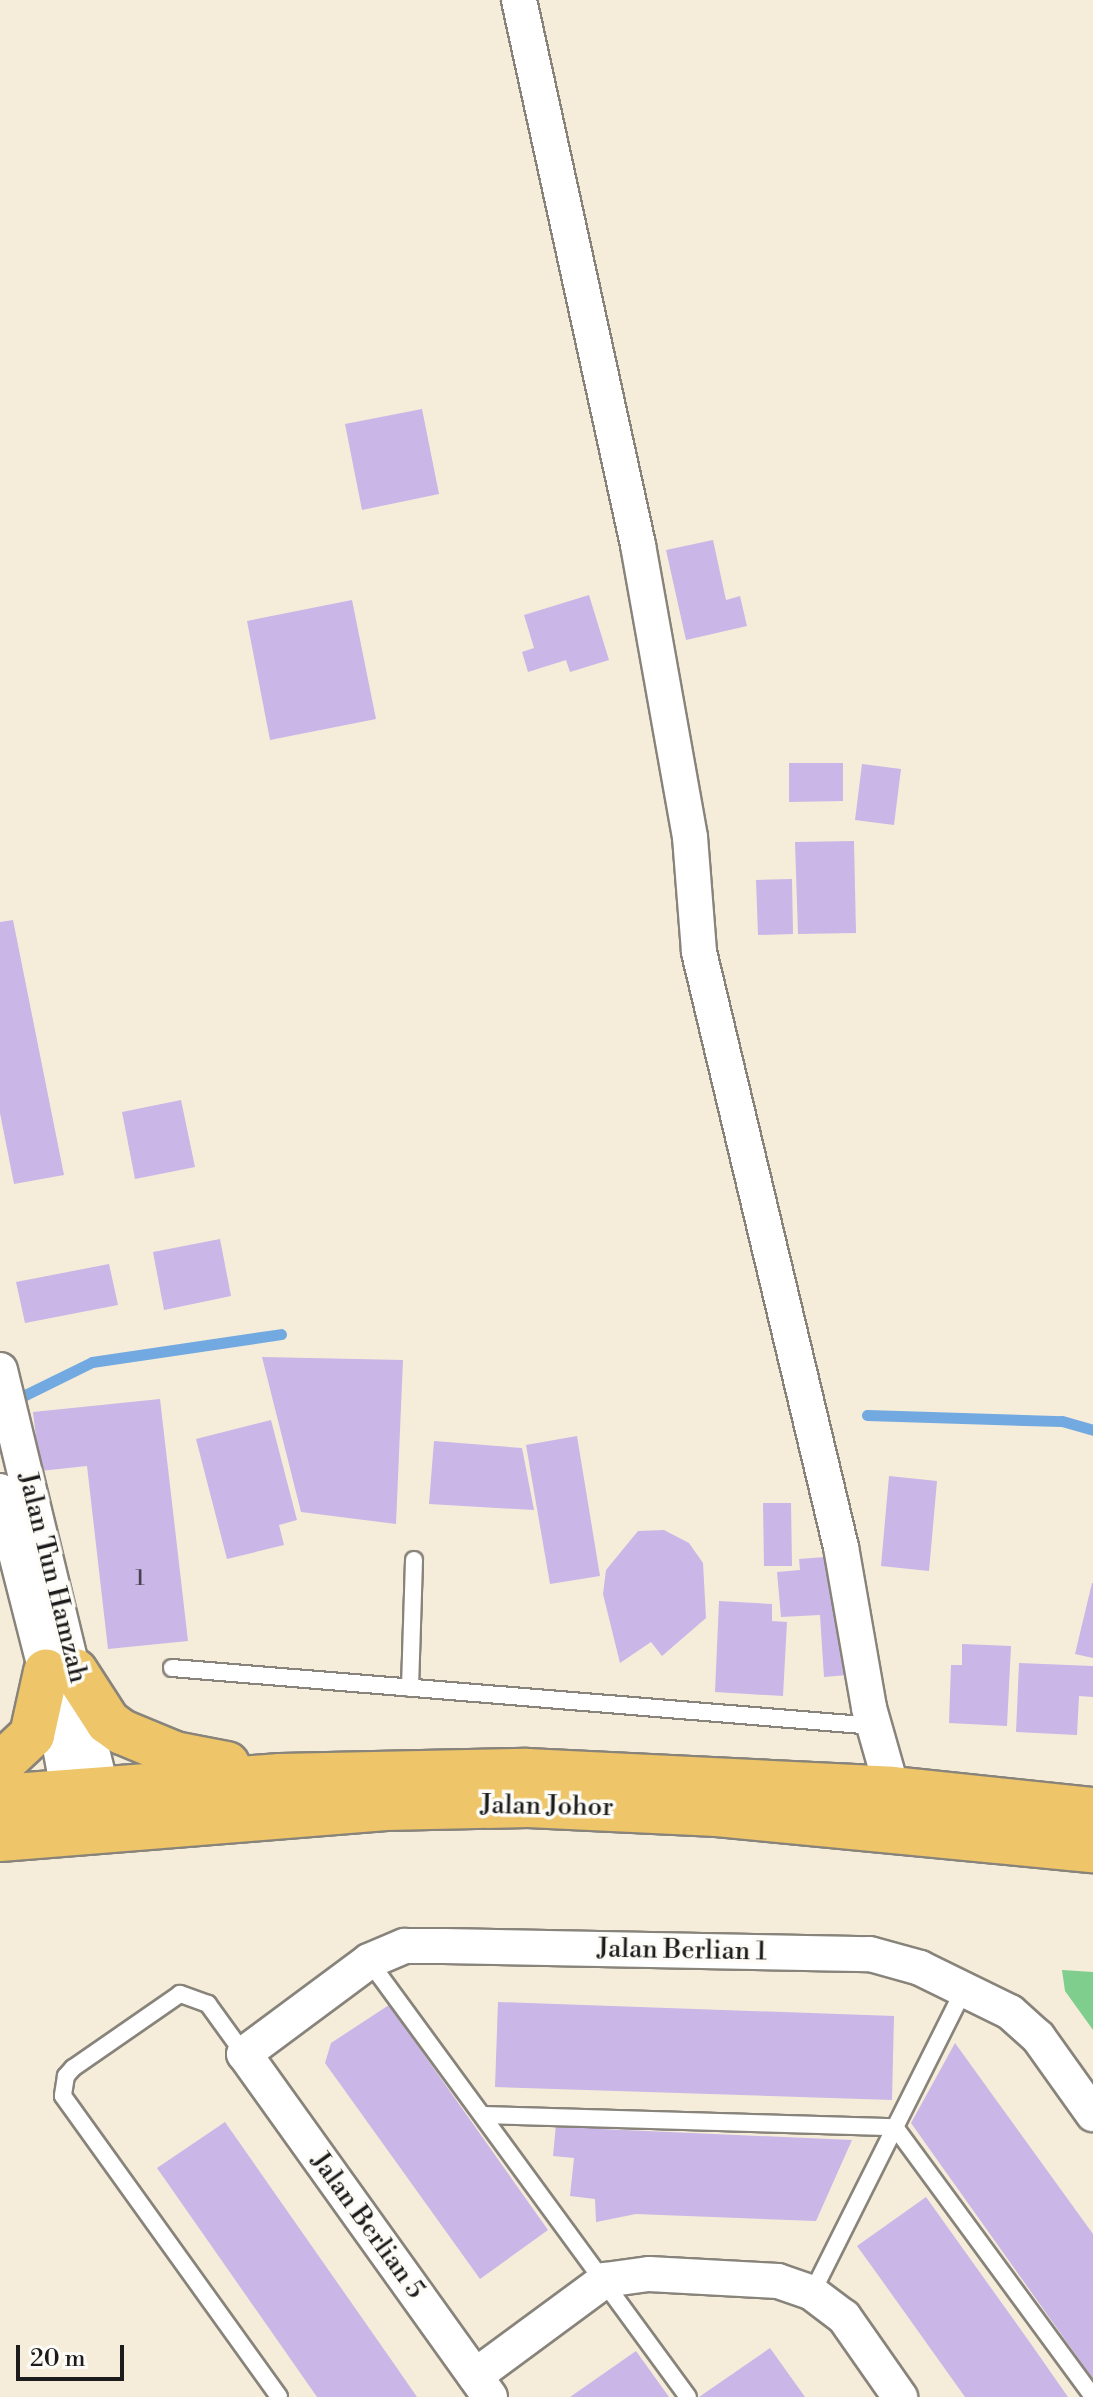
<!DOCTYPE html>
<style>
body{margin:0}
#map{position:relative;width:1093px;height:2397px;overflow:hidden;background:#f5edda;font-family:"Libre Bodoni",serif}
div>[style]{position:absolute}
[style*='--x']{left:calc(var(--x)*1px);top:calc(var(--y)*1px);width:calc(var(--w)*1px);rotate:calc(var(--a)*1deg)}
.green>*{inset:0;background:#80ce8d}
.stream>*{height:11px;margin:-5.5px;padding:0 5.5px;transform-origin:5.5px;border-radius:5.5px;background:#72a9e0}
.building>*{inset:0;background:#cab6e7}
.roads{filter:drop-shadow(2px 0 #88847b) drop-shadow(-2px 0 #88847b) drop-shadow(0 2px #88847b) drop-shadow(0 -2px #88847b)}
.service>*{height:16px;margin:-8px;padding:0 8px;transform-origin:8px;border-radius:8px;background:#fff}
.minor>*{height:34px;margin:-17px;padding:0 17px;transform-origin:17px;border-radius:17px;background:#fff}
.trunk>*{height:44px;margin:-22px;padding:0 22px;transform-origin:22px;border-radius:22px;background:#eec569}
span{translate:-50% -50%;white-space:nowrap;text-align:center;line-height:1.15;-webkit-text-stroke:7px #fdfcf7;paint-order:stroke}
.number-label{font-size:22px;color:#48424f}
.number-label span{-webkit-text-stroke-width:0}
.street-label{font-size:26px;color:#1c1c1c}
.scale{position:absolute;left:16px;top:2345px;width:108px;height:36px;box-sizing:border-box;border:4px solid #1c1c1c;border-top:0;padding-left:10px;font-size:24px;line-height:28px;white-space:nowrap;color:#1c1c1c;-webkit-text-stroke:6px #fdfcf7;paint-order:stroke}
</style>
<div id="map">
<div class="green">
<i style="clip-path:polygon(1062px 1970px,1093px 1972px,1093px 2030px,1065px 1991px)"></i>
</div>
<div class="stream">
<i style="--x:21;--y:1397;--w:79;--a:-26.2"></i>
<i style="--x:92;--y:1362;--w:191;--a:-8.4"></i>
<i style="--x:867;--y:1415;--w:195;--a:1.8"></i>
<i style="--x:1062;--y:1421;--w:32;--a:16"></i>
</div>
<div class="building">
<i style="clip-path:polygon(422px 409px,439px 494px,362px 510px,345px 424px)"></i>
<i style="clip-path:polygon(713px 540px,726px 600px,740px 596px,747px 626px,686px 640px,666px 550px)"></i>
<i style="clip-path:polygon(589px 595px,609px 660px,570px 672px,566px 660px,528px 672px,522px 652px,534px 648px,524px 615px)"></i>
<i style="clip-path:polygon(352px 600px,376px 719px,270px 740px,247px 621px)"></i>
<i style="clip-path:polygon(789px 763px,843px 763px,843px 801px,789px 802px)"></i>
<i style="clip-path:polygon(862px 764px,901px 769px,894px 825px,855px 820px)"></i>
<i style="clip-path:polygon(854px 841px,856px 933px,798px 934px,795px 842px)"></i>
<i style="clip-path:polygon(792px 879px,793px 934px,758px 935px,756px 880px)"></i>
<i style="clip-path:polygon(13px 920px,64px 1175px,14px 1184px,0 1113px,0 922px)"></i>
<i style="clip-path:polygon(181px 1100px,195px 1167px,135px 1179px,122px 1112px)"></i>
<i style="clip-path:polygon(220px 1239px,231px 1296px,164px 1310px,153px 1252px)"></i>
<i style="clip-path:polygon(109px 1264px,118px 1305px,25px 1323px,16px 1282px)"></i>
<i style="clip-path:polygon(262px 1357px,403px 1360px,396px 1524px,301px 1512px)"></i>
<i style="clip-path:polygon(160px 1399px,188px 1641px,108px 1649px,87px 1466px,40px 1471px,33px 1412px)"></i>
<i style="clip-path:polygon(271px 1420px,297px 1520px,279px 1525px,284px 1545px,227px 1559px,196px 1439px)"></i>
<i style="clip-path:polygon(577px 1436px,600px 1576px,550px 1584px,526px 1445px)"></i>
<i style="clip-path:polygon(434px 1441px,522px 1448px,534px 1510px,429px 1504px)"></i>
<i style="clip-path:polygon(889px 1476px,937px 1481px,929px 1571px,881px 1566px)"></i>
<i style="clip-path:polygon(763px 1503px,791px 1503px,792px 1566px,764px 1566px)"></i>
<i style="clip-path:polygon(664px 1530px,689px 1543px,703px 1563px,706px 1618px,662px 1656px,651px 1642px,620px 1663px,603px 1594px,606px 1570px,638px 1531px)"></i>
<i style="clip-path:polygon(838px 1556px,847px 1675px,824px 1677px,820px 1615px,781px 1617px,777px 1572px,800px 1570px,799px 1559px)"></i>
<i style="clip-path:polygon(1092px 1583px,1093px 1583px,1093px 1658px,1075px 1654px)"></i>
<i style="clip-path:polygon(719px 1601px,772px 1604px,772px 1621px,787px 1622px,783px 1696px,715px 1692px)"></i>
<i style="clip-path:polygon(962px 1644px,1011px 1646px,1007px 1726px,949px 1723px,951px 1665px,962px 1665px)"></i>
<i style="clip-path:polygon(1019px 1663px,1093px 1666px,1093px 1697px,1079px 1696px,1077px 1735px,1016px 1732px)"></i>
<i style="clip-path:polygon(498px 2002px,894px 2016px,892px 2100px,495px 2087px)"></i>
<i style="clip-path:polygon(389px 2005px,548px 2230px,480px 2279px,325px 2063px,331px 2043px)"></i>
<i style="clip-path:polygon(955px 2043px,1093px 2234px,1093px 2379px,911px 2123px)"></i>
<i style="clip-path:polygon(225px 2122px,390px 2358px,417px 2397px,317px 2397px,157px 2168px)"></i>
<i style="clip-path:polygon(556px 2124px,602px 2129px,852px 2140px,816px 2221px,636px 2214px,596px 2222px,595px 2199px,570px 2196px,574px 2158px,553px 2156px)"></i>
<i style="clip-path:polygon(926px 2197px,1031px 2344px,1068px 2397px,965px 2397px,878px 2275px,857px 2246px)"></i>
<i style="clip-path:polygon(770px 2348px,805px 2397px,699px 2397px)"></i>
<i style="clip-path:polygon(636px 2351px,669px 2397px,570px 2397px)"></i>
</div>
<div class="roads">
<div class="service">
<i style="--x:172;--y:1668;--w:704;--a:4.72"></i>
<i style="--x:410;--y:1688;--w:128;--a:-88.2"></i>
<i style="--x:369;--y:1961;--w:540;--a:53.81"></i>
<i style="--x:244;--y:2054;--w:62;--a:-125.8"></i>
<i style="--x:208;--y:2004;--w:30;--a:-160"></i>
<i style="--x:180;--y:1994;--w:130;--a:145.3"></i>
<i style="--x:73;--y:2068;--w:11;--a:131"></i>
<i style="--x:66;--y:2076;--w:20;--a:99"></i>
<i style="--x:63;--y:2096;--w:370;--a:54.3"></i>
<i style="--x:483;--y:2115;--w:412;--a:1.7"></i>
<i style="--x:895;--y:2127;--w:335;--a:53.7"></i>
<i style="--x:812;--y:2293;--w:339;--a:-63.4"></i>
</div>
<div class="minor">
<i style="--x:519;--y:0;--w:558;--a:77.68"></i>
<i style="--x:638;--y:545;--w:297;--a:79.9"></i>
<i style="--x:690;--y:837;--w:115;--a:85.5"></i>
<i style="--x:699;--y:952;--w:612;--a:76.58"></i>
<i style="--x:841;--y:1547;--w:163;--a:80.1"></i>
<i style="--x:869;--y:1708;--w:84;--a:74.1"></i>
<i style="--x:0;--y:1370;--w:429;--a:76.4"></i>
<i style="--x:0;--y:1491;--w:187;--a:75.7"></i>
<i style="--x:46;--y:1672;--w:120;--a:79.4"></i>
<i style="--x:475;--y:2376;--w:162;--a:-36.4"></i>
<i style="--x:605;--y:2280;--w:44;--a:-7.8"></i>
<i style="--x:649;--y:2274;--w:129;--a:3.1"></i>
<i style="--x:778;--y:2281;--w:36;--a:19"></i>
<i style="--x:812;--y:2293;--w:40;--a:37"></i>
<i style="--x:844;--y:2317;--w:98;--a:55"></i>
<i style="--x:490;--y:2397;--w:422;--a:-125.6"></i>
<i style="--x:244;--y:2054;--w:156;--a:-36.6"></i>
<i style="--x:369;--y:1961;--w:39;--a:-23"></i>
<i style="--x:405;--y:1946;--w:39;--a:0"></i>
<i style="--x:444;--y:1946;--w:426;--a:1.1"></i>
<i style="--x:870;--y:1954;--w:52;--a:15.6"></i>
<i style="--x:920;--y:1968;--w:100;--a:26.1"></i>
<i style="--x:1010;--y:2012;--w:38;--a:42"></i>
<i style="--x:1038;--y:2037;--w:95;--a:54.5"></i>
</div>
<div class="trunk">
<i style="--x:75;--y:1671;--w:61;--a:57.1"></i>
<i style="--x:108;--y:1722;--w:17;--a:36"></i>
<i style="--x:122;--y:1732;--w:57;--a:22.5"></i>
<i style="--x:175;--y:1754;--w:53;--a:10.9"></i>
<i style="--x:0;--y:1765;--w:44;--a:-43.2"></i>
<i style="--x:32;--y:1735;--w:65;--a:-77.5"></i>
<i style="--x:0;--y:1797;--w:281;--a:-4.3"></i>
<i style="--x:280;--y:1776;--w:247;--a:-1.2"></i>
<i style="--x:527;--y:1771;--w:365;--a:2.8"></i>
<i style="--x:892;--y:1789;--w:202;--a:6"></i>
<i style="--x:0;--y:1839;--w:387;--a:-4.6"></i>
<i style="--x:386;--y:1808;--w:142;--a:-1.2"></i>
<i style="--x:528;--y:1805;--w:189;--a:2.7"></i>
<i style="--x:717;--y:1814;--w:378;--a:5.5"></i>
</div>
</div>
<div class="number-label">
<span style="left:140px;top:1579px">1</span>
</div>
<div class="street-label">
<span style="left:52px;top:1578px;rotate:76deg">Jalan Tun Hamzah</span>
<span style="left:547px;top:1807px;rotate:1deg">Jalan Johor</span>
<span style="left:682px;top:1951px;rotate:1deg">Jalan Berlian 1</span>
<span style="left:367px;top:2226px;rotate:54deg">Jalan Berlian 5</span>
</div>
<div class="scale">20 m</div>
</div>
